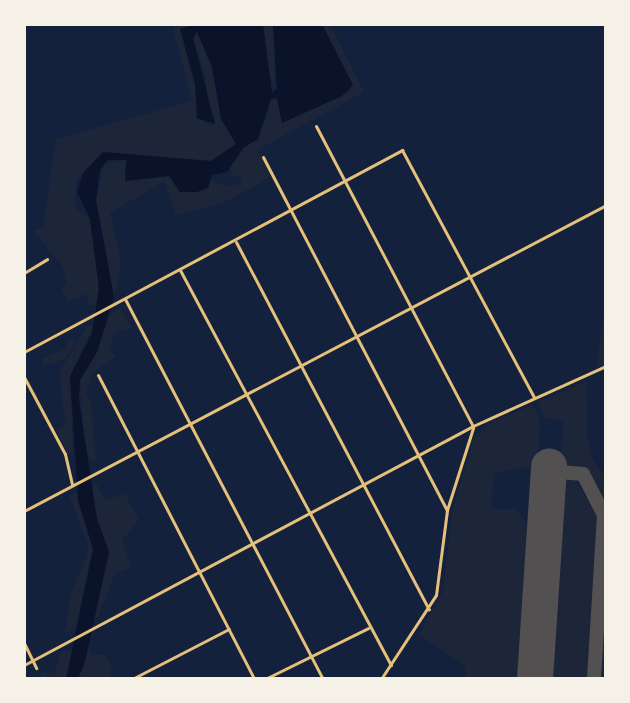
<!DOCTYPE html>
<style>
body{margin:0}
#map{position:relative;width:630px;height:703px;overflow:hidden;background:#14213d;font-family:"DM Sans",sans-serif}
div>[style]{position:absolute}
[style*='--x']{left:calc(var(--x)*1px);top:calc(var(--y)*1px);width:calc(var(--w)*1px);rotate:calc(var(--a)*1deg)}
.green>*{inset:0;background:#1d2539}
.water>*{inset:0;background:#0b132b}
.taxiway>*{height:14px;margin:-7px;padding:0 7px;transform-origin:7px;border-radius:7px;background:#525050}
.runway>*{height:36px;margin:-18px;padding:0 18px;transform-origin:18px;border-radius:18px;background:#525050}
.minor>*{height:3px;margin:-1.5px;padding:0 1.5px;transform-origin:1.5px;border-radius:1.5px;background:#e5c07b}
span{translate:-50% -50%;white-space:nowrap;text-align:center;line-height:1.15;-webkit-text-stroke:4.5px #f6f1e7;paint-order:stroke}
.frame{position:absolute;inset:0;border:26px solid #f6f1e7;pointer-events:none}
</style>
<div id="map">
<div class="green">
<i style="clip-path:polygon(172px 24px,197px 24px,180px 29px,195px 84px,197px 118px,211px 126px,205px 75px,193px 38px,197px 32px,212px 67px,221px 119px,236px 144px,211px 161px,103px 152px,77px 180px,75px 193px,76px 208px,90px 219px,99px 288px,96px 305px,88px 305px,88px 294px,68px 301px,61px 289px,67px 284px,63px 267px,33px 231px,43px 228px,56px 139px,192px 101px)"></i>
<i style="clip-path:polygon(263px 24px,273px 24px,275px 93px,261px 39px)"></i>
<i style="clip-path:polygon(322px 24px,330px 24px,364px 92px,257px 150px,271px 177px,223px 203px,176px 215px,165px 181px,110px 213px,121px 261px,114px 297px,96px 199px,104px 164px,128px 160px,130px 181px,169px 176px,180px 192px,196px 192px,210px 179px,226px 187px,239px 184px,242px 177px,233px 176px,230px 167px,265px 122px,271px 99px,277px 98px,282px 123px,351px 90px)"></i>
<i style="clip-path:polygon(606px 298px,606px 368px,596px 372px)"></i>
<i style="clip-path:polygon(121px 308px,132px 328px,114px 333px,109px 350px,116px 356px,92px 373px,85px 394px,91px 401px,96px 461px,91px 462px,85px 450px,80px 381px,97px 352px,109px 315px)"></i>
<i style="clip-path:polygon(94px 325px,70px 376px,73px 453px,67px 454px,56px 429px,66px 426px,59px 373px,87px 326px)"></i>
<i style="clip-path:polygon(70px 339px,76px 342px,66px 358px,44px 366px,41px 359px,65px 349px)"></i>
<i style="clip-path:polygon(586px 381px,587px 435px,592px 458px,606px 479px,606px 512px,584px 473px,561px 468px,563px 421px,544px 418px,538px 402px)"></i>
<i style="clip-path:polygon(533px 405px,540px 423px,537px 465px,494px 473px,491px 509px,517px 509px,530px 530px,520px 679px,467px 679px,464px 665px,419px 635px,443px 591px,452px 513px,474px 437px,492px 422px)"></i>
<i style="clip-path:polygon(573px 477px,598px 516px,589px 679px,550px 679px,563px 479px)"></i>
<i style="clip-path:polygon(96px 483px,105px 500px,125px 494px,139px 520px,122px 540px,131px 567px,114px 575px,98px 617px,91px 620px,109px 552px,97px 519px,91px 485px)"></i>
<i style="clip-path:polygon(78px 493px,93px 549px,75px 629px,65px 633px,71px 593px,87px 556px,88px 543px,69px 496px)"></i>
<i style="clip-path:polygon(606px 541px,606px 677px,597px 669px)"></i>
<i style="clip-path:polygon(86px 640px,91px 654px,105px 655px,112px 667px,110px 679px,78px 679px)"></i>
<i style="clip-path:polygon(74px 648px,66px 679px,40px 679px,42px 670px,54px 675px,60px 653px)"></i>
</div>
<div class="water">
<i style="clip-path:polygon(197px 24px,263px 24px,272px 93px,277px 88px,273px 24px,322px 24px,353px 85px,342px 96px,282px 123px,277px 98px,271px 99px,258px 139px,243px 148px,227px 172px,212px 175px,208px 188px,197px 192px,180px 192px,169px 176px,125px 181px,126px 160px,108px 160px,100px 170px,96px 200px,114px 297px,97px 352px,80px 380px,79px 400px,97px 519px,109px 552px,85px 662px,78px 679px,66px 679px,93px 549px,78px 501px,70px 376px,92px 333px,99px 288px,90px 219px,77px 192px,83px 173px,103px 152px,211px 161px,236px 144px,221px 119px,212px 67px,197px 32px,193px 38px,215px 124px,197px 118px,195px 84px,180px 29px)"></i>
</div>
<div class="taxiway">
<i style="--x:548;--y:471;--w:35;--a:5"></i>
<i style="--x:583;--y:474;--w:46;--a:62.9"></i>
<i style="--x:604;--y:515;--w:164;--a:93.5"></i>
</div>
<div class="runway">
<i style="--x:535;--y:679;--w:213;--a:-86.2"></i>
</div>
<div class="minor">
<i style="--x:316;--y:126;--w:339;--a:62.4"></i>
<i style="--x:263;--y:157;--w:398;--a:62.5"></i>
<i style="--x:236;--y:242;--w:415;--a:62.3"></i>
<i style="--x:180;--y:270;--w:448;--a:61.9"></i>
<i style="--x:24;--y:273;--w:27;--a:-31"></i>
<i style="--x:125;--y:299;--w:428;--a:62.5"></i>
<i style="--x:24;--y:352;--w:429;--a:-28.1"></i>
<i style="--x:402;--y:150;--w:280;--a:61.9"></i>
<i style="--x:98;--y:375;--w:342;--a:62.8"></i>
<i style="--x:24;--y:377;--w:87;--a:62"></i>
<i style="--x:65;--y:454;--w:31;--a:77"></i>
<i style="--x:24;--y:511;--w:658;--a:-27.73"></i>
<i style="--x:24;--y:643;--w:28;--a:64"></i>
<i style="--x:24;--y:665;--w:509;--a:-28.03"></i>
<i style="--x:473;--y:426;--w:146;--a:-24.3"></i>
<i style="--x:132;--y:679;--w:109;--a:-27.3"></i>
<i style="--x:265;--y:679;--w:115;--a:-26.3"></i>
<i style="--x:381;--y:679;--w:100;--a:-56.8"></i>
<i style="--x:436;--y:595;--w:86;--a:-82.6"></i>
<i style="--x:447;--y:510;--w:86;--a:-72.4"></i>
</div>
<div class="frame"></div>
</div>
